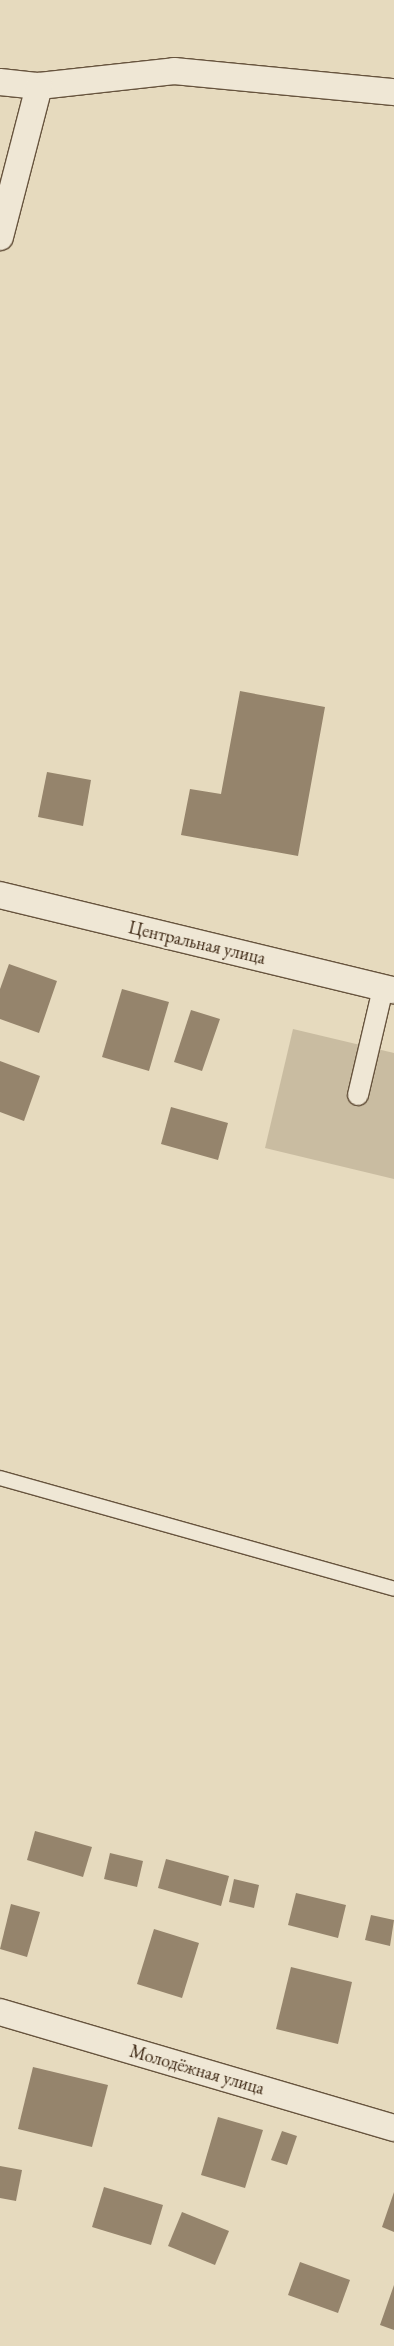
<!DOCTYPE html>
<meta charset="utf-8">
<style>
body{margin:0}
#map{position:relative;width:394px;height:2346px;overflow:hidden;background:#e6dabe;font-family:"EB Garamond",serif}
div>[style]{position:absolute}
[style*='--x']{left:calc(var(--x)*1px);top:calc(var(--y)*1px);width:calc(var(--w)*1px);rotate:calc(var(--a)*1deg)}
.green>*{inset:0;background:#c9bca1}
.building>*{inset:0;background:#95846c}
.roads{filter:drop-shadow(1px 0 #67543e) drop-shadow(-1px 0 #67543e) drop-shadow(0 1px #67543e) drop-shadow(0 -1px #67543e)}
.service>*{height:14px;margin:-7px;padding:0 7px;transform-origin:7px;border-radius:7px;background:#efe7d5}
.pedestrian>*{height:20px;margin:-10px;padding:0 10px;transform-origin:10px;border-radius:10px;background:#efe7d5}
.minor>*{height:26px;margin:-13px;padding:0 13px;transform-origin:13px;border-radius:13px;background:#efe7d5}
span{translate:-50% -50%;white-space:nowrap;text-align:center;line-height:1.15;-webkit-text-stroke:4px #efe7d5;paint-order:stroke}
.street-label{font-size:18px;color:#3d2713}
</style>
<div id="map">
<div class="green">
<i style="clip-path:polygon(293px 1029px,394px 1053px,394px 1179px,265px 1148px)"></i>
</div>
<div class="building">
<i style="clip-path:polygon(240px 691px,325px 707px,298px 856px,181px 835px,190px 789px,221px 794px)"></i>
<i style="clip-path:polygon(47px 772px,91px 780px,83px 826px,38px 817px)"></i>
<i style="clip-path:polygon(9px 964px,57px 981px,39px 1033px,0 1019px,0 989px)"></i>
<i style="clip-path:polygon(122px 989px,169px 1002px,149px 1071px,102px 1057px)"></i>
<i style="clip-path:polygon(191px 1010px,220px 1019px,202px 1071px,174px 1062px)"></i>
<i style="clip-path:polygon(0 1061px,40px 1076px,24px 1121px,0 1112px)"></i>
<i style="clip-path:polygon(171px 1107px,228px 1123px,218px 1160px,161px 1144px)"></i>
<i style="clip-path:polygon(35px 1831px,92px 1847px,83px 1877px,27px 1860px)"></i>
<i style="clip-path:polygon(110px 1853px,143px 1861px,137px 1887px,104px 1879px)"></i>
<i style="clip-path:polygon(166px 1859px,229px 1876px,221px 1906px,158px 1888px)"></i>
<i style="clip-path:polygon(234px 1879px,259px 1885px,254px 1908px,229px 1902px)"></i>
<i style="clip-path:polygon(296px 1893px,346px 1905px,338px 1938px,288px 1925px)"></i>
<i style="clip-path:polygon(11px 1904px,40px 1912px,27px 1957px,0 1949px)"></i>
<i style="clip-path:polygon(371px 1915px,394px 1920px,390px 1946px,365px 1940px)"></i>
<i style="clip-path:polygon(154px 1929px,199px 1943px,182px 1998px,137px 1984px)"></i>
<i style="clip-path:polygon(291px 1967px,352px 1982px,338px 2044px,276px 2029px)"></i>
<i style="clip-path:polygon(33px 2067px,108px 2085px,92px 2147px,18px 2129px)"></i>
<i style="clip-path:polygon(218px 2117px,263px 2130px,245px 2188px,201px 2175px)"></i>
<i style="clip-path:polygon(282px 2131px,297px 2136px,287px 2165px,271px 2160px)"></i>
<i style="clip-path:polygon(0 2166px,22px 2170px,16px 2201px,0 2198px)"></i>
<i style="clip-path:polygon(104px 2187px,163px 2205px,151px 2245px,92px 2227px)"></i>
<i style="clip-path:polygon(394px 2192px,394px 2232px,382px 2227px)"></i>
<i style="clip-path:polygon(182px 2212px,229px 2231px,215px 2265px,168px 2246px)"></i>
<i style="clip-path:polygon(300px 2262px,350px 2280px,338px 2313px,288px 2295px)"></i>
<i style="clip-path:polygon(394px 2285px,394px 2330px,380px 2325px)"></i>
</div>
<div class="roads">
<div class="service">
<i style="--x:0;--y:1478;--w:409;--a:15.7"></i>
</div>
<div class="pedestrian">
<i style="--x:358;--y:1095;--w:110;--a:-76.8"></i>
</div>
<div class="minor">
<i style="--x:0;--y:82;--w:39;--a:6"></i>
<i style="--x:39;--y:86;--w:136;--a:-6.3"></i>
<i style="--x:174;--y:71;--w:221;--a:5.5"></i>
<i style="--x:0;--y:237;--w:156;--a:-75.5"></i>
<i style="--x:0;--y:895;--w:405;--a:13.6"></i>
<i style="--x:0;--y:2012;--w:411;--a:16.4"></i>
</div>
</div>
<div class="street-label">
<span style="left:197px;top:943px;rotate:13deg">Центральная улица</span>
<span style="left:197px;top:2070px;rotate:16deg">Молодёжная улица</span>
</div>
</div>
